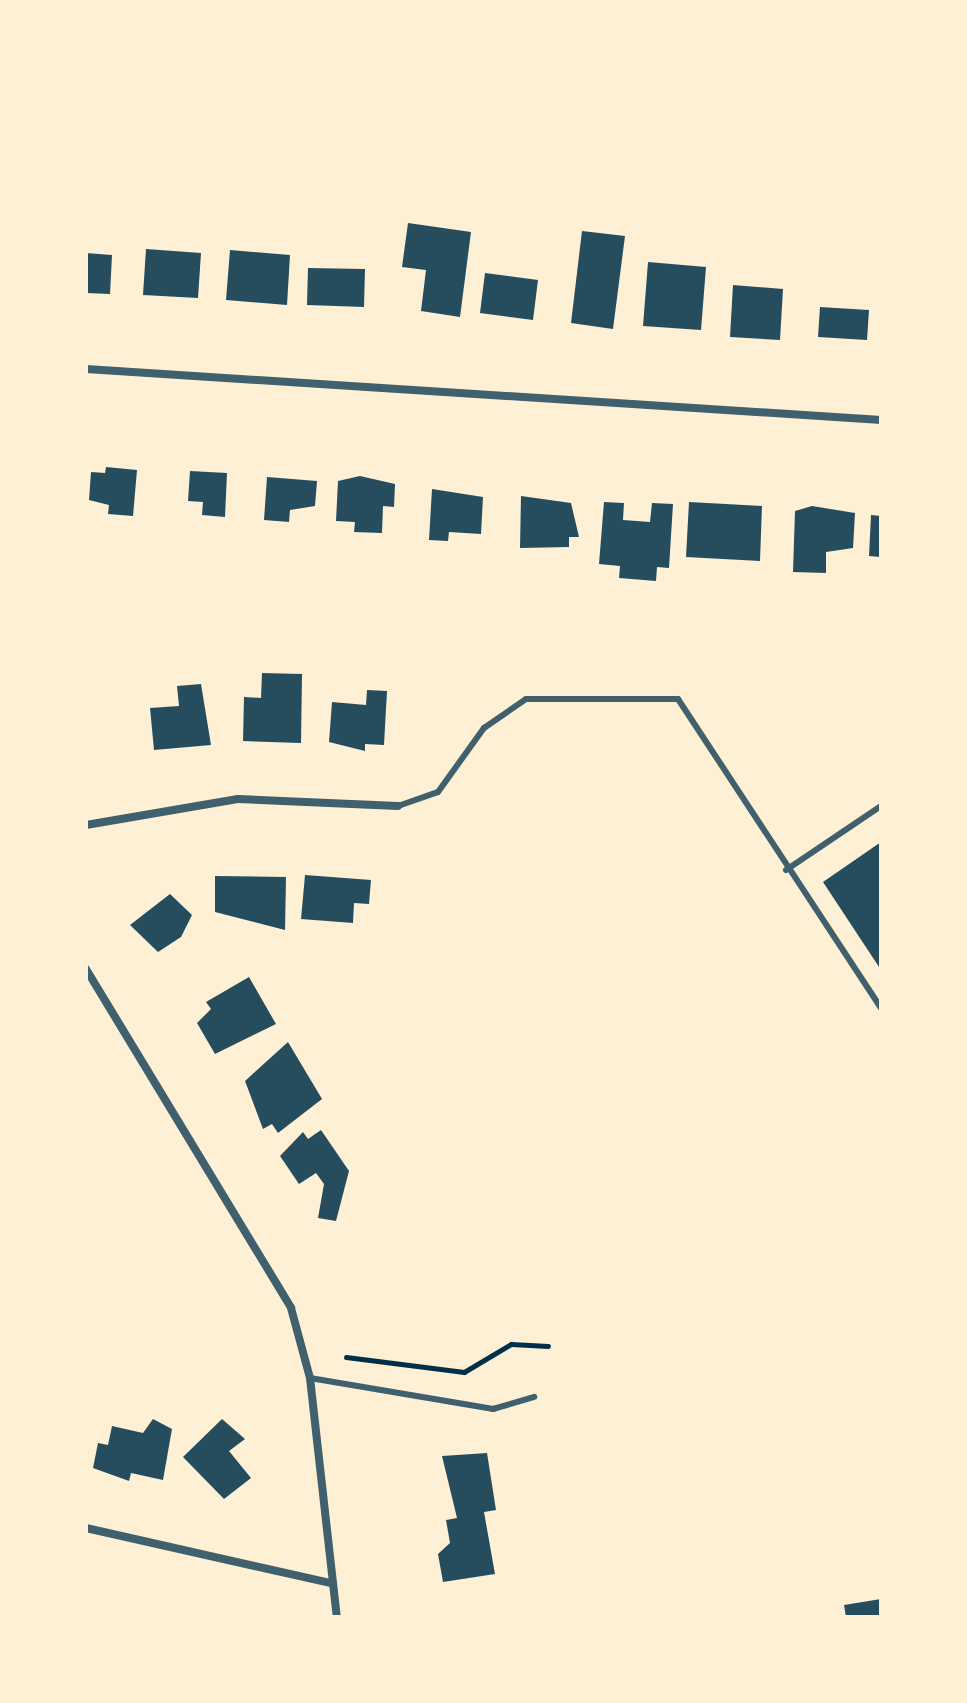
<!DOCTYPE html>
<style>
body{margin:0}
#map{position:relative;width:967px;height:1703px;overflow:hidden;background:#fdf0d5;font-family:"Varela Round",sans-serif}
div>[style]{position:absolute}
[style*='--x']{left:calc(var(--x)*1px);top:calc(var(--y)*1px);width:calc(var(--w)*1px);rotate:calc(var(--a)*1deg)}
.building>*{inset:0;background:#264d5e}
.path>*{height:5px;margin:-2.5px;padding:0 2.5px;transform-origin:2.5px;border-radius:2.5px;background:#003049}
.service>*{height:6px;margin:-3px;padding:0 3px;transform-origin:3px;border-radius:3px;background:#3f606c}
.minor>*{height:8px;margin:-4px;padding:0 4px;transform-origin:4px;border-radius:4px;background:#3f606c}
span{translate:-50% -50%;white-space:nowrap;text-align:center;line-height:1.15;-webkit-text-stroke:8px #fdf0d5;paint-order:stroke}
.frame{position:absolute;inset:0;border:88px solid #fdf0d5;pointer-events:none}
</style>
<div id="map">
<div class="building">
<i style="clip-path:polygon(408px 223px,471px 232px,460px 317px,421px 311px,426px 270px,402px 267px)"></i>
<i style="clip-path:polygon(582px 231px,625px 236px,613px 329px,571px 323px)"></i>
<i style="clip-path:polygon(146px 249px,201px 253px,198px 298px,143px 295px)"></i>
<i style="clip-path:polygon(230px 250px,290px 255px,287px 305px,226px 300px)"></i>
<i style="clip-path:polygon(86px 253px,112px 255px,110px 294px,86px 293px)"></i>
<i style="clip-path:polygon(648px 262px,706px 267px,701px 330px,643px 326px)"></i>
<i style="clip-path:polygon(308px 268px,365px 269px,364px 307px,307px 305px)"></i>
<i style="clip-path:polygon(485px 273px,538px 280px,533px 320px,480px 313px)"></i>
<i style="clip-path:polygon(733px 285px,783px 289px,780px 340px,730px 337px)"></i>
<i style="clip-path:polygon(820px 307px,869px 310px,867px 340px,818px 337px)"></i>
<i style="clip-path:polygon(106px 467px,137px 470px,133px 516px,108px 514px,109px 505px,89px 500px,91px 472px,105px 473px)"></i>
<i style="clip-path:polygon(190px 471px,227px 473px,225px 517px,202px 515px,203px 502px,188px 501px)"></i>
<i style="clip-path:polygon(360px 476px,395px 484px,394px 507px,383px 506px,382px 533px,354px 532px,355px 522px,336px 521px,338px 481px)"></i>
<i style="clip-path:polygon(267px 477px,317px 481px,315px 506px,290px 510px,289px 522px,264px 520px)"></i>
<i style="clip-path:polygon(432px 489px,483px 497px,481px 534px,449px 532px,448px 541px,429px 540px)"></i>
<i style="clip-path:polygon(521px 496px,571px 503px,579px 537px,569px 537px,569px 547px,520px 548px)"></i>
<i style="clip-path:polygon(604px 502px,624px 503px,623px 520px,650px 522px,652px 503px,673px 504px,669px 568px,657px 567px,656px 581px,619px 578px,620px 566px,599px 564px)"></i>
<i style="clip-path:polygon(689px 502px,762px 506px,760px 561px,686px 557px)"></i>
<i style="clip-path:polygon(812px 506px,855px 513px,853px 548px,826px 552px,826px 573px,793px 572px,795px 511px)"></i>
<i style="clip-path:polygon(871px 515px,881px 516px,881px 557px,869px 556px)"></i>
<i style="clip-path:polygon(262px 673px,302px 674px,301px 743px,243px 741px,244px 697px,261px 698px)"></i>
<i style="clip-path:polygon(201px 684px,211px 745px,154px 750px,150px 708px,179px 706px,177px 686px)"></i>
<i style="clip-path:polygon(367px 690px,387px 691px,384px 745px,365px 744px,365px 751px,329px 742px,332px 702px,366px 705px)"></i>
<i style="clip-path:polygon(881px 842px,881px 970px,823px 882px)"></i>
<i style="clip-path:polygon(305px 875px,371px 880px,369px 904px,354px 903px,353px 923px,301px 919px)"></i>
<i style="clip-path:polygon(215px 876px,286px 877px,285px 930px,215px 912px)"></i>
<i style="clip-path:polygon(170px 894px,192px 915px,181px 937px,158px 952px,130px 925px)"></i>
<i style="clip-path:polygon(249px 977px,276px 1024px,215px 1054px,197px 1023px,211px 1009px,206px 1002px)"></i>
<i style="clip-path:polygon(288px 1042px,322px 1099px,278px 1133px,272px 1124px,263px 1129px,245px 1081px)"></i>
<i style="clip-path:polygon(321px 1130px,349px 1171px,336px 1221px,318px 1218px,324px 1184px,316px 1173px,299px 1184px,280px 1156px,303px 1132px,308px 1139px)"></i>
<i style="clip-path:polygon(153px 1419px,172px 1429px,163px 1480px,131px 1473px,129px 1481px,93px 1468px,98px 1443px,108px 1445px,112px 1426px,143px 1433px)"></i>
<i style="clip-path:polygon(222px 1419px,245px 1439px,229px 1451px,251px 1478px,224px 1499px,183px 1457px)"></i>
<i style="clip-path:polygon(487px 1453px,496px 1510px,484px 1512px,495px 1574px,443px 1582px,438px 1554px,450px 1543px,446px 1520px,457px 1518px,442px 1456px)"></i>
<i style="clip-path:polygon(881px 1599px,881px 1617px,846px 1617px,844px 1605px)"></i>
</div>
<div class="path">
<i style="--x:346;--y:1357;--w:119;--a:7.2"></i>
<i style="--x:464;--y:1372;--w:55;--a:-30.8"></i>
<i style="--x:511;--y:1344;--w:37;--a:3"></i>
</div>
<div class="service">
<i style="--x:398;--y:806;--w:42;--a:-19.3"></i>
<i style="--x:438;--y:792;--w:79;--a:-54.3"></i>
<i style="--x:484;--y:728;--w:51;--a:-34.6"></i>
<i style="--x:526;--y:699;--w:152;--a:0"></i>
<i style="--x:678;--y:699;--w:370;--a:56.7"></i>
<i style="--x:786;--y:870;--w:115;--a:-34"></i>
<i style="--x:310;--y:1378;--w:186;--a:9.6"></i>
<i style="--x:493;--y:1409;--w:43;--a:-16.3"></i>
</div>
<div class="minor">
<i style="--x:86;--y:369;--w:797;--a:3.67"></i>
<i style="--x:86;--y:825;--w:154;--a:-9.7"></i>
<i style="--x:238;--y:799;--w:160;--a:2.5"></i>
<i style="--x:86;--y:969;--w:396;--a:58.8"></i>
<i style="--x:291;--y:1308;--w:73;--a:74.8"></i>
<i style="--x:310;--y:1378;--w:241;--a:83.6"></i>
<i style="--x:86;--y:1528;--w:250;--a:12.7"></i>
</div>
<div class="frame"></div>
</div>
